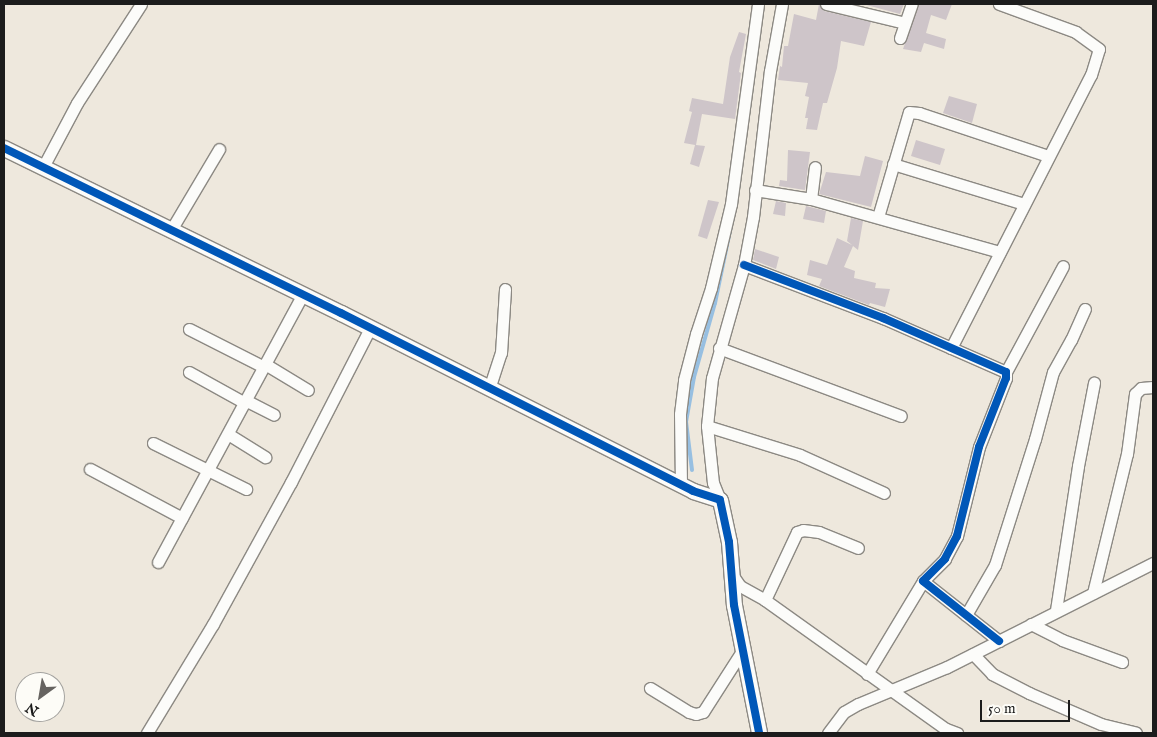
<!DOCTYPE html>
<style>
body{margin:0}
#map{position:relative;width:1157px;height:737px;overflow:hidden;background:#eee8dd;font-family:"IM FELL English",serif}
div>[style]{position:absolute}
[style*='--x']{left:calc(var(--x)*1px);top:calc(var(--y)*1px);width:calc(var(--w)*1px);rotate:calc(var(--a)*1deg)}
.stream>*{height:4px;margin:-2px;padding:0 2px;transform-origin:2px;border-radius:2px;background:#97bfe1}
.building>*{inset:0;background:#cec5c9}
.roads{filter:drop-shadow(1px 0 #8c8983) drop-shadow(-1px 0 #8c8983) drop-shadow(0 1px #8c8983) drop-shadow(0 -1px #8c8983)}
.minor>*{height:11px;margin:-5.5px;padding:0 5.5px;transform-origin:5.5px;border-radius:5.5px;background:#fcfcfa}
.tertiary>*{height:15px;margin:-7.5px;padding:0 7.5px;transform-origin:7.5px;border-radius:7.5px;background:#fcfcfa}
.cycleway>*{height:8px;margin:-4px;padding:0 4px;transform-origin:4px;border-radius:4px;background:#0057b8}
span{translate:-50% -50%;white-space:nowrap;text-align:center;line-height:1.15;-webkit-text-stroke:4px #fdfcf7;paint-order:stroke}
.frame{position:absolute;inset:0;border:5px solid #1c1c1c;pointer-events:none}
.north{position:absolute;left:15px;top:672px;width:50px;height:50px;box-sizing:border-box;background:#fdfcf7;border:1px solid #a3a29f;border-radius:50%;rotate:212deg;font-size:14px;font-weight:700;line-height:20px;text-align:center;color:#1c1c1c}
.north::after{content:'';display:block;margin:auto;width:18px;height:22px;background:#666360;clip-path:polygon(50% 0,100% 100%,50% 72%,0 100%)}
.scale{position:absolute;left:980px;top:700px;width:90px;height:22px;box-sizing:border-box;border:2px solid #1c1c1c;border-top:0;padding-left:6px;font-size:15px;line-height:18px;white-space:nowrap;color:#1c1c1c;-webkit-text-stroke:4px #fdfcf7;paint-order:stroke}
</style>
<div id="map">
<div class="stream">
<i style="--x:692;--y:470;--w:48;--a:-97.1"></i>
<i style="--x:686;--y:422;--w:46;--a:-79.9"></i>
<i style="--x:694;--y:377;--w:77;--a:-74.2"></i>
<i style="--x:715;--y:303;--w:89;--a:-78.3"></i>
</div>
<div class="building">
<i style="clip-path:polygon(819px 4px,824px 11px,871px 22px,864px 46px,841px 41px,837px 68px,827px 103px,823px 103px,817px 130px,806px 129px,808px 118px,805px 118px,809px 97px,805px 96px,808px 83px,778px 80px,780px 66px,782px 67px,784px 46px,788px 46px,794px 14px,816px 20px)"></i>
<i style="clip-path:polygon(863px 4px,904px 4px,900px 14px)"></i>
<i style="clip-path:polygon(919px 4px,952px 4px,946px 20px,931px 15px,926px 33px,946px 39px,944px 49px,924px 43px,921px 52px,903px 49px)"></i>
<i style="clip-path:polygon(739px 32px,746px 34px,739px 72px,741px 73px,735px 119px,702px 114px,696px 145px,705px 146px,699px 167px,690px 164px,695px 145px,684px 143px,692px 112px,689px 111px,692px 98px,723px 104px,730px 57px)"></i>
<i style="clip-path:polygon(949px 96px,977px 104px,972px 123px,943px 113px)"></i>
<i style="clip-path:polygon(916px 140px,945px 149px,940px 165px,911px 156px)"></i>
<i style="clip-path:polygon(788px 150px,810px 152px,805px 190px,779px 186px,780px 180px,787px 181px)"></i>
<i style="clip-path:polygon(865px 156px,883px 161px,871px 207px,819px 194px,826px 172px,860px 176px)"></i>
<i style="clip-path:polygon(708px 200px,719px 202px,707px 239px,698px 236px)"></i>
<i style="clip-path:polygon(776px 201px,786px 203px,785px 216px,773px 214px)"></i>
<i style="clip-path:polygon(806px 206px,826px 211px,824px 223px,803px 219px)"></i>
<i style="clip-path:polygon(851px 218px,863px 221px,858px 250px,853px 246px,844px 267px,855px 271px,854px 278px,876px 283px,875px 288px,890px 289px,885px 307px,870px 303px,869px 305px,819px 286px,822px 279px,807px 275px,810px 260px,827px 265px,837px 238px,852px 245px,847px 241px)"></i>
<i style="clip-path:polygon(755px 249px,779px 257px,776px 269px,753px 260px)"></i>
</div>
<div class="roads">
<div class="minor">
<i style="--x:826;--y:4;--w:81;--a:13.5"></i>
<i style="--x:900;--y:38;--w:36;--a:-71"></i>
<i style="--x:893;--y:164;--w:137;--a:17"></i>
<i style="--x:43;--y:167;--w:72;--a:-62"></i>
<i style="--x:77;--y:103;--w:118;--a:-57.1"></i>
<i style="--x:755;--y:190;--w:57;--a:9.1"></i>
<i style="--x:811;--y:199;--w:196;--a:15.7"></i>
<i style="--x:811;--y:199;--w:32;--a:-83"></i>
<i style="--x:878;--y:217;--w:109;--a:-73.6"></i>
<i style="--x:909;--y:112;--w:10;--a:6"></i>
<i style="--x:919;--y:113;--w:136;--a:18.4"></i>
<i style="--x:171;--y:230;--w:94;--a:-59.3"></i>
<i style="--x:744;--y:265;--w:149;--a:20.9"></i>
<i style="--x:883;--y:318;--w:134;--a:23.7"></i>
<i style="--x:1006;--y:372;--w:6;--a:90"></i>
<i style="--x:1006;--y:378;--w:74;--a:111.4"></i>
<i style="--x:979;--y:447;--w:92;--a:103.9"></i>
<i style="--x:957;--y:536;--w:26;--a:118"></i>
<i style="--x:945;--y:559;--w:31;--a:135"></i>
<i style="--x:923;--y:581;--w:97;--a:38.3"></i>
<i style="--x:189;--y:329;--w:84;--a:26.9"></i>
<i style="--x:719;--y:348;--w:194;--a:20.5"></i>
<i style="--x:951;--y:348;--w:307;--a:-62.9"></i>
<i style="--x:1091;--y:75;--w:27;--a:-73"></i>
<i style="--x:1099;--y:49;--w:29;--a:-144"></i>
<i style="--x:1076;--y:32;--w:82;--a:-160"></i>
<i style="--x:265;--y:364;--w:50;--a:31.2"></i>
<i style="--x:189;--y:372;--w:64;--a:29"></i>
<i style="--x:1006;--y:372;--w:120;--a:-61.7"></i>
<i style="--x:489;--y:389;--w:38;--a:-72"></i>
<i style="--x:501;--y:353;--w:64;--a:-86.4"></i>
<i style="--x:247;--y:401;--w:30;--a:27"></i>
<i style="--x:707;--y:426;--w:97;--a:17.3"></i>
<i style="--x:800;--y:455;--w:92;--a:24.3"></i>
<i style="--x:228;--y:434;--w:44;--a:31.9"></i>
<i style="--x:153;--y:443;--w:104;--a:26.3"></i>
<i style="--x:90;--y:469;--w:104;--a:28"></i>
<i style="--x:681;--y:485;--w:71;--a:-90.8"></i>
<i style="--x:680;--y:414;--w:34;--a:-83"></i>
<i style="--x:684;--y:380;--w:48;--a:-75.4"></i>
<i style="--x:696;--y:334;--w:48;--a:-71.9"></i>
<i style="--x:711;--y:288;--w:86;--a:-76.6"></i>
<i style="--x:731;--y:204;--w:202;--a:-82.3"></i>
<i style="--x:720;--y:500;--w:18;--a:-112"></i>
<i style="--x:713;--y:483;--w:57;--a:-96"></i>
<i style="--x:707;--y:426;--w:48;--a:-84.1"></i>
<i style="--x:712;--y:378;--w:117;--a:-74.2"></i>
<i style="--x:744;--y:265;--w:49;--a:-79.4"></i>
<i style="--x:753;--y:217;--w:147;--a:-83.4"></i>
<i style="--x:770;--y:71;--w:68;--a:-79.8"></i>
<i style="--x:158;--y:562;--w:305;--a:-61.6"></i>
<i style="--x:733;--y:576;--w:12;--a:55"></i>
<i style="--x:740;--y:586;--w:29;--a:29"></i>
<i style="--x:765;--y:600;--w:222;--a:35.5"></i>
<i style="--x:946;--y:729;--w:12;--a:20"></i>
<i style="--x:1093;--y:593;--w:143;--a:-76.3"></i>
<i style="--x:1127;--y:454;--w:61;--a:-82.4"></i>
<i style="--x:1135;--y:394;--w:8;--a:-45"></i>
<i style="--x:1141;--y:388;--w:12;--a:-5"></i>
<i style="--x:765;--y:600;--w:75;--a:-64.8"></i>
<i style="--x:797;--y:532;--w:6;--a:-18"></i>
<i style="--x:803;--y:530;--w:16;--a:7"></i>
<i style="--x:819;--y:532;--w:42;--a:22.3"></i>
<i style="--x:1056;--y:610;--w:146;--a:-81.3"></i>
<i style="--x:1078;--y:466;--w:85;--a:-79.1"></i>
<i style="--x:966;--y:615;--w:58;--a:-59.9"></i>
<i style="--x:995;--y:565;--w:132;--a:-72.4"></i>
<i style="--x:1035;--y:439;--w:69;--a:-75"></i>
<i style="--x:1053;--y:372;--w:37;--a:-61"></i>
<i style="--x:1071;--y:340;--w:34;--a:-66"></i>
<i style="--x:1031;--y:624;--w:35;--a:27"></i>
<i style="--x:1062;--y:640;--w:64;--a:20.1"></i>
<i style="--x:973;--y:654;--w:28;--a:46"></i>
<i style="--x:992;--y:674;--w:42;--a:27.2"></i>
<i style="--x:1029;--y:693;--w:78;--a:23.3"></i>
<i style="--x:1101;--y:724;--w:36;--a:14"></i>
<i style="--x:867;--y:674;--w:109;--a:-58.9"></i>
<i style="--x:650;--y:688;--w:46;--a:31.6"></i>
<i style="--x:689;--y:712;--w:7;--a:16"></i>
<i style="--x:696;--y:714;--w:7;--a:-16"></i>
<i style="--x:703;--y:712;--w:72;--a:-57.4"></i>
<i style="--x:147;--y:733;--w:127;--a:-58.8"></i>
<i style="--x:213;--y:624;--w:162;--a:-61.2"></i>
<i style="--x:291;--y:482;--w:173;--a:-62.8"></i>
<i style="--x:828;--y:733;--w:26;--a:-53"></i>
<i style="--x:844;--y:712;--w:16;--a:-30"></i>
<i style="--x:858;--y:704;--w:96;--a:-22.6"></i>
<i style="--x:947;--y:667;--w:231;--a:-26.8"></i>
</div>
<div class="tertiary">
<i style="--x:4;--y:148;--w:375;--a:26.1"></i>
<i style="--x:341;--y:313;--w:394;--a:26.8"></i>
<i style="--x:693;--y:491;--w:28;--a:18"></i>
<i style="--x:720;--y:500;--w:43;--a:77.9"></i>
<i style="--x:729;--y:542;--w:63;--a:85.5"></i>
<i style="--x:734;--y:605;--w:130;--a:78.9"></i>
</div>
</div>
<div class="cycleway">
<i style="--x:4;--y:148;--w:375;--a:26.1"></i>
<i style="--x:341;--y:313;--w:394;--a:26.8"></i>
<i style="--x:693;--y:491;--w:28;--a:18"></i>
<i style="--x:720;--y:500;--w:43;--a:77.9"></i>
<i style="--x:729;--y:542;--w:63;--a:85.5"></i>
<i style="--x:734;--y:605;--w:130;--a:78.9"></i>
<i style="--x:744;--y:265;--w:149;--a:20.9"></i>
<i style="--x:883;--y:318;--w:134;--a:23.7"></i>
<i style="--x:1006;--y:372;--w:6;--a:90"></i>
<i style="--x:1006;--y:378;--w:74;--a:111.4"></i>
<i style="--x:979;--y:447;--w:92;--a:103.9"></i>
<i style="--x:957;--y:536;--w:26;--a:118"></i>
<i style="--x:945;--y:559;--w:31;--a:135"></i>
<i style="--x:923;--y:581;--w:97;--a:38.3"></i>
</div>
<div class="frame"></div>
<div class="north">N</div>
<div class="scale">50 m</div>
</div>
